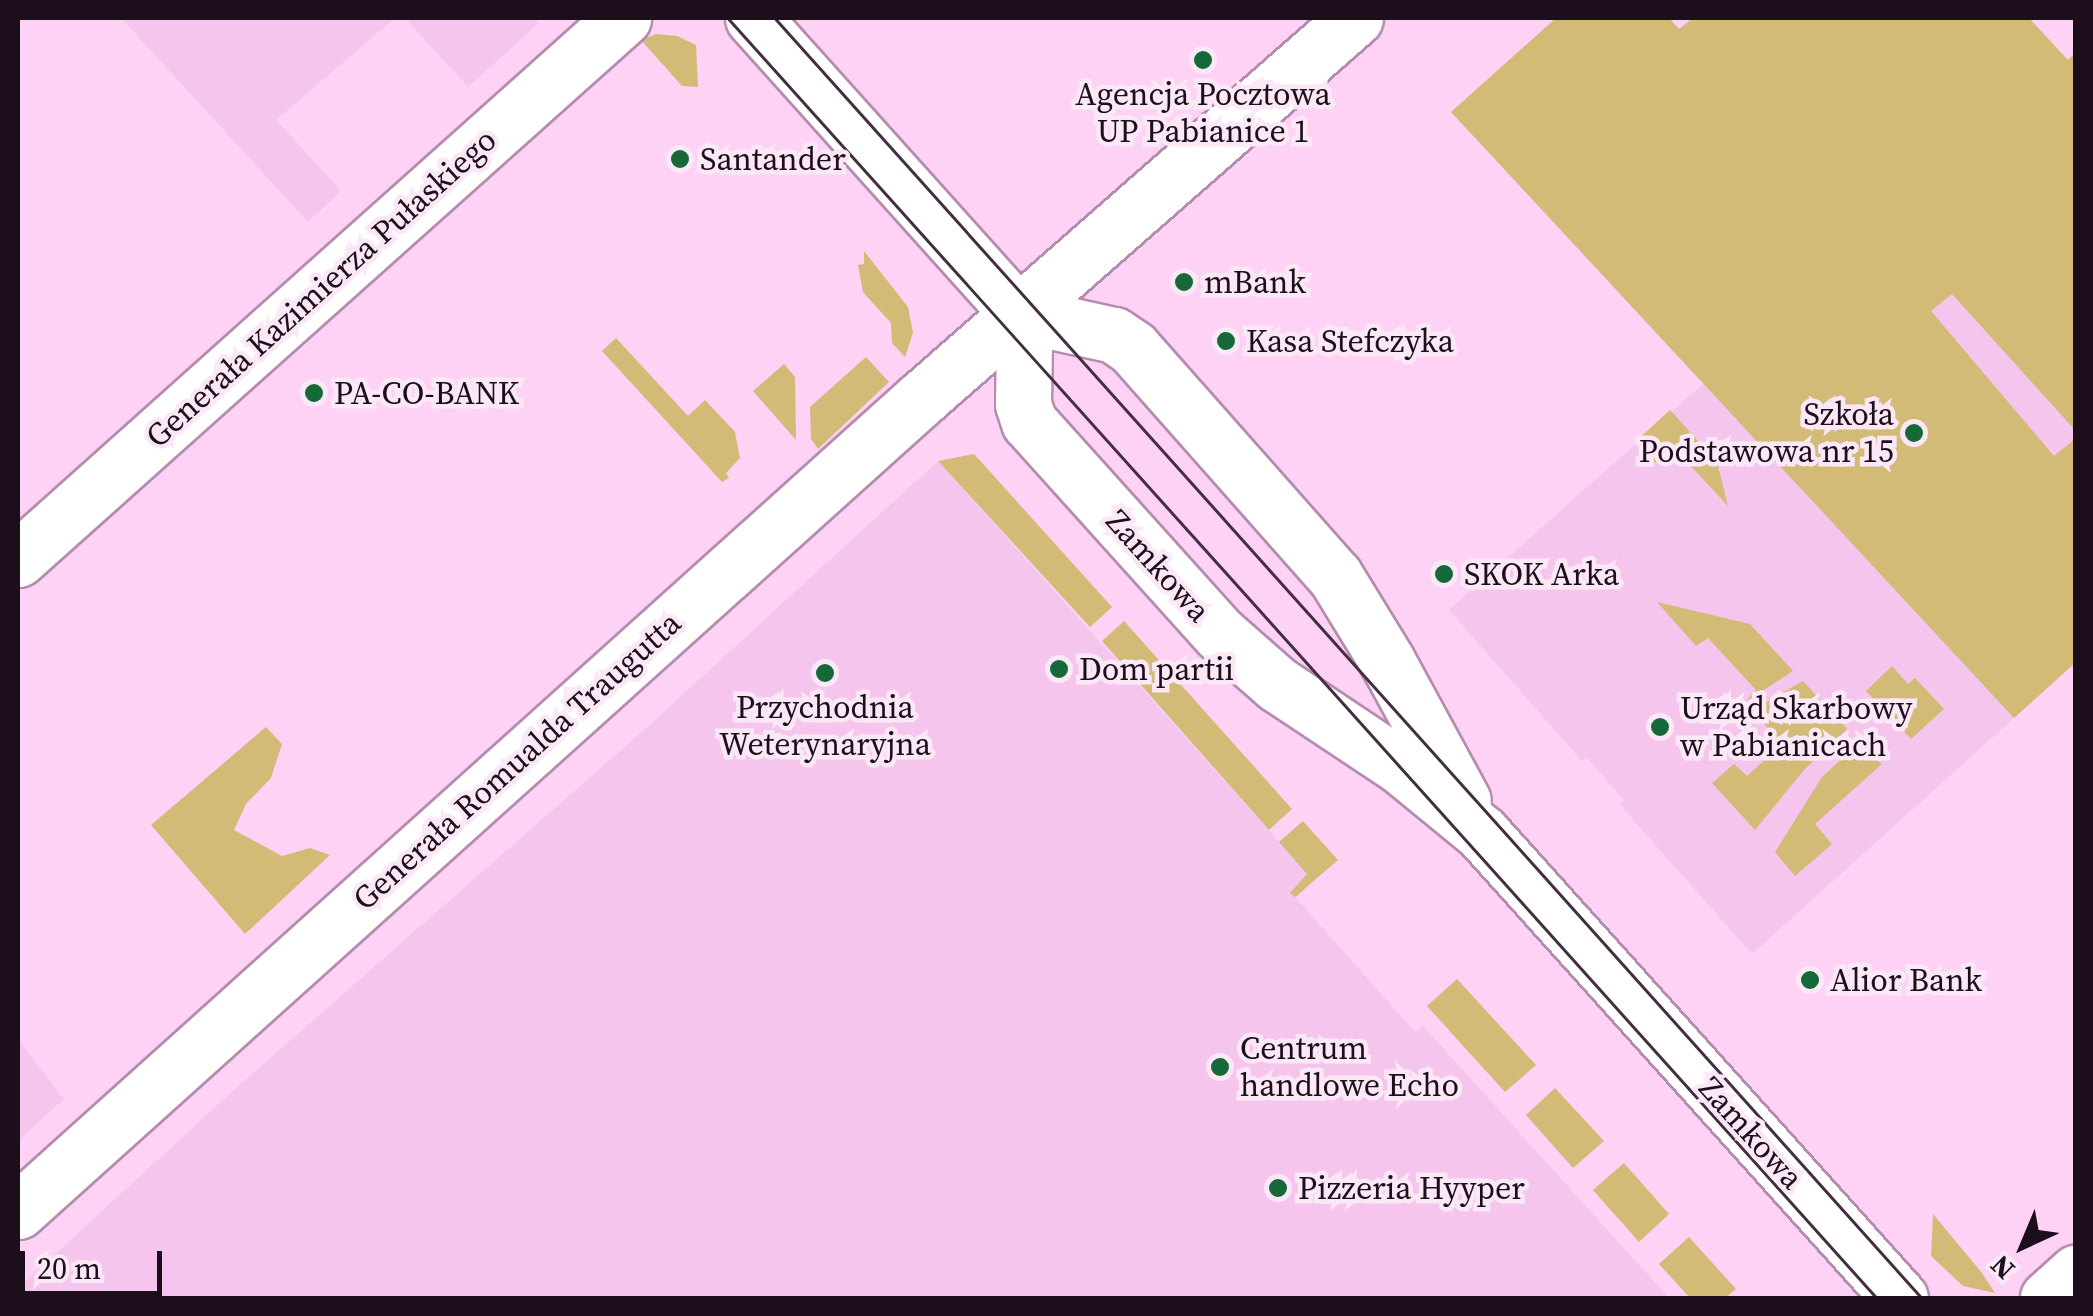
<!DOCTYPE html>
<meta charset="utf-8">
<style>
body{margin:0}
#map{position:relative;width:2093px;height:1316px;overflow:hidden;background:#fdd2f5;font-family:"Source Serif 4",serif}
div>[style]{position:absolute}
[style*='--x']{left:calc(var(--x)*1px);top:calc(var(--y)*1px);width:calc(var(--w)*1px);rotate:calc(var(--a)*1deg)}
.built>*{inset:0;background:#f6c5ed}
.green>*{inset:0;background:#d1bb77}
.roads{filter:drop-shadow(2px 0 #b58cad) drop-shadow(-2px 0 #b58cad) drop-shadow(0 2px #b58cad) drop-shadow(0 -2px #b58cad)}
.minor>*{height:55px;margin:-27.5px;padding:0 27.5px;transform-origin:27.5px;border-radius:27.5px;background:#fff}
.tram>*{height:2.5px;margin:-1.25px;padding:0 1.25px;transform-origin:1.25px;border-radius:1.25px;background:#432f40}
.dots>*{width:28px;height:28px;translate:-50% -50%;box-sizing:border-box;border:5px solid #fae8f6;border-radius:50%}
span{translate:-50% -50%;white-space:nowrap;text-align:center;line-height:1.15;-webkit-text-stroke:9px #fae8f6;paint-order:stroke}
.poi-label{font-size:32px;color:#1d0e1b}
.left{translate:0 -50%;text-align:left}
.right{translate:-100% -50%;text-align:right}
.street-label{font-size:32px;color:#1d0e1b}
.frame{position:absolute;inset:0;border:20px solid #1d0e1b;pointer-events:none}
.north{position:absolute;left:1973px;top:1196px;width:100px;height:100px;-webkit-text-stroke:8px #fae8f6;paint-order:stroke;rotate:224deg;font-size:28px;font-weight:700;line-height:40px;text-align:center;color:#1d0e1b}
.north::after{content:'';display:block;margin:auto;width:35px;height:45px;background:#1d0e1b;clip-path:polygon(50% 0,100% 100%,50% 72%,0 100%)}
.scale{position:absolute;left:20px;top:1251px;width:142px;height:45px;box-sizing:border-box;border:5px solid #1d0e1b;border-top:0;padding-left:12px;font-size:30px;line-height:35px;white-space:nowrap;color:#1d0e1b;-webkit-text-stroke:8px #fae8f6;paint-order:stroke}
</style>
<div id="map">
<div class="built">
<i style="clip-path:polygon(121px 18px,395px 18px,276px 120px,341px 191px,308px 222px)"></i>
<i style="clip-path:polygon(405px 18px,534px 18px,539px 23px,468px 87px)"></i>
<i style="clip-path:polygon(2075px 53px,2075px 663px,1752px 954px,1620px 805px,1624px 800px,1587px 758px,1582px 761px,1449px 610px)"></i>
<i style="clip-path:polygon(938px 461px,1314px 881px,1296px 898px,1415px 1032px,1423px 1026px,1669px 1298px,18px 1298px,18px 1288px,235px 1089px,644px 730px)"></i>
<i style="clip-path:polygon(18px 1039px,64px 1099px,18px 1141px)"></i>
</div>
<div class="green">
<i style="clip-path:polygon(1556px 18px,1669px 18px,1679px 29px,1693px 18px,2029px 18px,2068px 60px,2075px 53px,2075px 430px,1952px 294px,1931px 311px,2054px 456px,2075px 439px,2075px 663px,2014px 718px,1451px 112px)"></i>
<i style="clip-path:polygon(656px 34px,677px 36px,696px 45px,698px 87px,682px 86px,641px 40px)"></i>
<i style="clip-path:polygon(864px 251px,908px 307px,913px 333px,905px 357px,892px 343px,891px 323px,863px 292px,858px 265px,864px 264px)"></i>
<i style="clip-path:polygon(616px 338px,688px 416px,705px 400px,735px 432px,740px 458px,726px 473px,729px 478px,722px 482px,602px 351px)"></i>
<i style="clip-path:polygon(866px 357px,889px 382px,818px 449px,811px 439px,810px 407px)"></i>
<i style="clip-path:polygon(784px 364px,795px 377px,796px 440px,753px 391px)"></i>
<i style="clip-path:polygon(1670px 410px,1717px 462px,1728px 506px,1673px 447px,1655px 463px,1636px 441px)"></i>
<i style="clip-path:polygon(974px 454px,1112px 607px,1090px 627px,938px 461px)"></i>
<i style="clip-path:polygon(1657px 602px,1750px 624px,1793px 671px,1745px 702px,1756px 690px,1708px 638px,1696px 646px)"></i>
<i style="clip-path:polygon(1124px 621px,1292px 809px,1269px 830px,1102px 641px)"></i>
<i style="clip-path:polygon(1892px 666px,1908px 684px,1915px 678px,1944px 709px,1911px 739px,1866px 691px)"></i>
<i style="clip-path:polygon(1803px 681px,1847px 729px,1804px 770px,1755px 830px,1712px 783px,1734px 764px,1747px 776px,1782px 744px,1752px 710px)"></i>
<i style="clip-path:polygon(266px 727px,282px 744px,271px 778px,246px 804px,234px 830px,282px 856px,310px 848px,330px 855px,245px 934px,151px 825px)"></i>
<i style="clip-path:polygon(1849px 752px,1866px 753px,1882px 764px,1815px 824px,1832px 844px,1795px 876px,1775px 852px,1822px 777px)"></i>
<i style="clip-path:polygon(1303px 821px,1338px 860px,1295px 897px,1290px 893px,1307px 874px,1279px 842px)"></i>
<i style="clip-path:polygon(1457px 979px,1536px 1065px,1505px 1092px,1427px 1006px)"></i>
<i style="clip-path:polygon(1555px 1088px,1604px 1141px,1573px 1168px,1526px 1115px)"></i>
<i style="clip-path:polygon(1624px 1163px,1669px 1214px,1639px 1242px,1593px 1190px)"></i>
<i style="clip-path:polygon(1933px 1214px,1982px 1273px,1995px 1293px,1963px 1286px,1931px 1256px)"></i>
<i style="clip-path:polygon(1689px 1237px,1736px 1289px,1725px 1298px,1690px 1298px,1659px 1264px)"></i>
</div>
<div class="roads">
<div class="minor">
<i style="--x:753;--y:18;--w:398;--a:48.1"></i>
<i style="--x:1019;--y:314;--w:97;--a:12.5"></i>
<i style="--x:1114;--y:335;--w:23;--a:34"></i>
<i style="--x:1133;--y:348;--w:305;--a:48.5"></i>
<i style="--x:1335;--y:576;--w:100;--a:58.5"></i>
<i style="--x:1387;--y:661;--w:159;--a:61.5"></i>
<i style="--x:1019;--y:314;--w:32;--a:81"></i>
<i style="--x:1024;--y:346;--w:58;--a:91"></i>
<i style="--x:1023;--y:404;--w:19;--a:72"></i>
<i style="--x:1029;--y:422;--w:285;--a:48"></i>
<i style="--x:1220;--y:634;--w:76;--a:41.3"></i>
<i style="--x:1277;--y:684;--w:146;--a:33.6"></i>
<i style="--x:1399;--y:765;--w:107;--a:39.3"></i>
<i style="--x:1482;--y:833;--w:625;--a:48.05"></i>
<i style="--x:18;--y:559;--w:812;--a:-41.8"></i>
<i style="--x:18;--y:1211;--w:1216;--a:-41.97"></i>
<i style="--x:922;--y:398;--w:576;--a:-41.27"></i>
<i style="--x:2048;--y:1298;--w:38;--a:-42"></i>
</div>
</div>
<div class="tram">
<i style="--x:728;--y:18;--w:1720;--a:48.09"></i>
<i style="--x:775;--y:18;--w:1719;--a:48.14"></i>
</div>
<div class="dots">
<i style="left:1203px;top:60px;background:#166838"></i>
<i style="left:680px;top:159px;background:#166838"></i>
<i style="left:1184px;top:282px;background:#166838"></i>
<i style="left:1226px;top:341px;background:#166838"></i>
<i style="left:314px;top:393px;background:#166838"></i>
<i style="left:1914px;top:433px;background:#166838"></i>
<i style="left:1444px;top:574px;background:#166838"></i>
<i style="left:1059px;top:669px;background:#166838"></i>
<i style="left:825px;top:673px;background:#166838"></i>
<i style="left:1660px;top:727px;background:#166838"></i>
<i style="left:1810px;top:980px;background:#166838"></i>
<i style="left:1220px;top:1067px;background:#166838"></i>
<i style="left:1278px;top:1188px;background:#166838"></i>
</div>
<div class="poi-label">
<span style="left:1203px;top:113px">Agencja Pocztowa<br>UP Pabianice 1</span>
<span class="left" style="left:700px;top:159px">Santander</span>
<span class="left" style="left:1204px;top:282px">mBank</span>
<span class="left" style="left:1246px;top:341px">Kasa Stefczyka</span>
<span class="left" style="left:334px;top:393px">PA-CO-BANK</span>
<span class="right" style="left:1894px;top:433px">Szkoła<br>Podstawowa nr 15</span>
<span class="left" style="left:1464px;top:574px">SKOK Arka</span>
<span class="left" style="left:1079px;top:669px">Dom partii</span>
<span style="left:825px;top:726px">Przychodnia<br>Weterynaryjna</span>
<span class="left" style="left:1680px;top:727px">Urząd Skarbowy<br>w Pabianicach</span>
<span class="left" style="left:1830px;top:980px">Alior Bank</span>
<span class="left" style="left:1240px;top:1067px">Centrum<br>handlowe Echo</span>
<span class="left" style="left:1298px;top:1188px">Pizzeria Hyyper</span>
</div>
<div class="street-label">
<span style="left:321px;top:288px;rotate:-42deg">Generała Kazimierza Pułaskiego</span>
<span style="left:1158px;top:566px;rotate:48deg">Zamkowa</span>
<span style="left:517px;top:761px;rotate:-42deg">Generała Romualda Traugutta</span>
<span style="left:1751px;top:1133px;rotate:48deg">Zamkowa</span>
</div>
<div class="frame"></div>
<div class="north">N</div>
<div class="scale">20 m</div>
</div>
